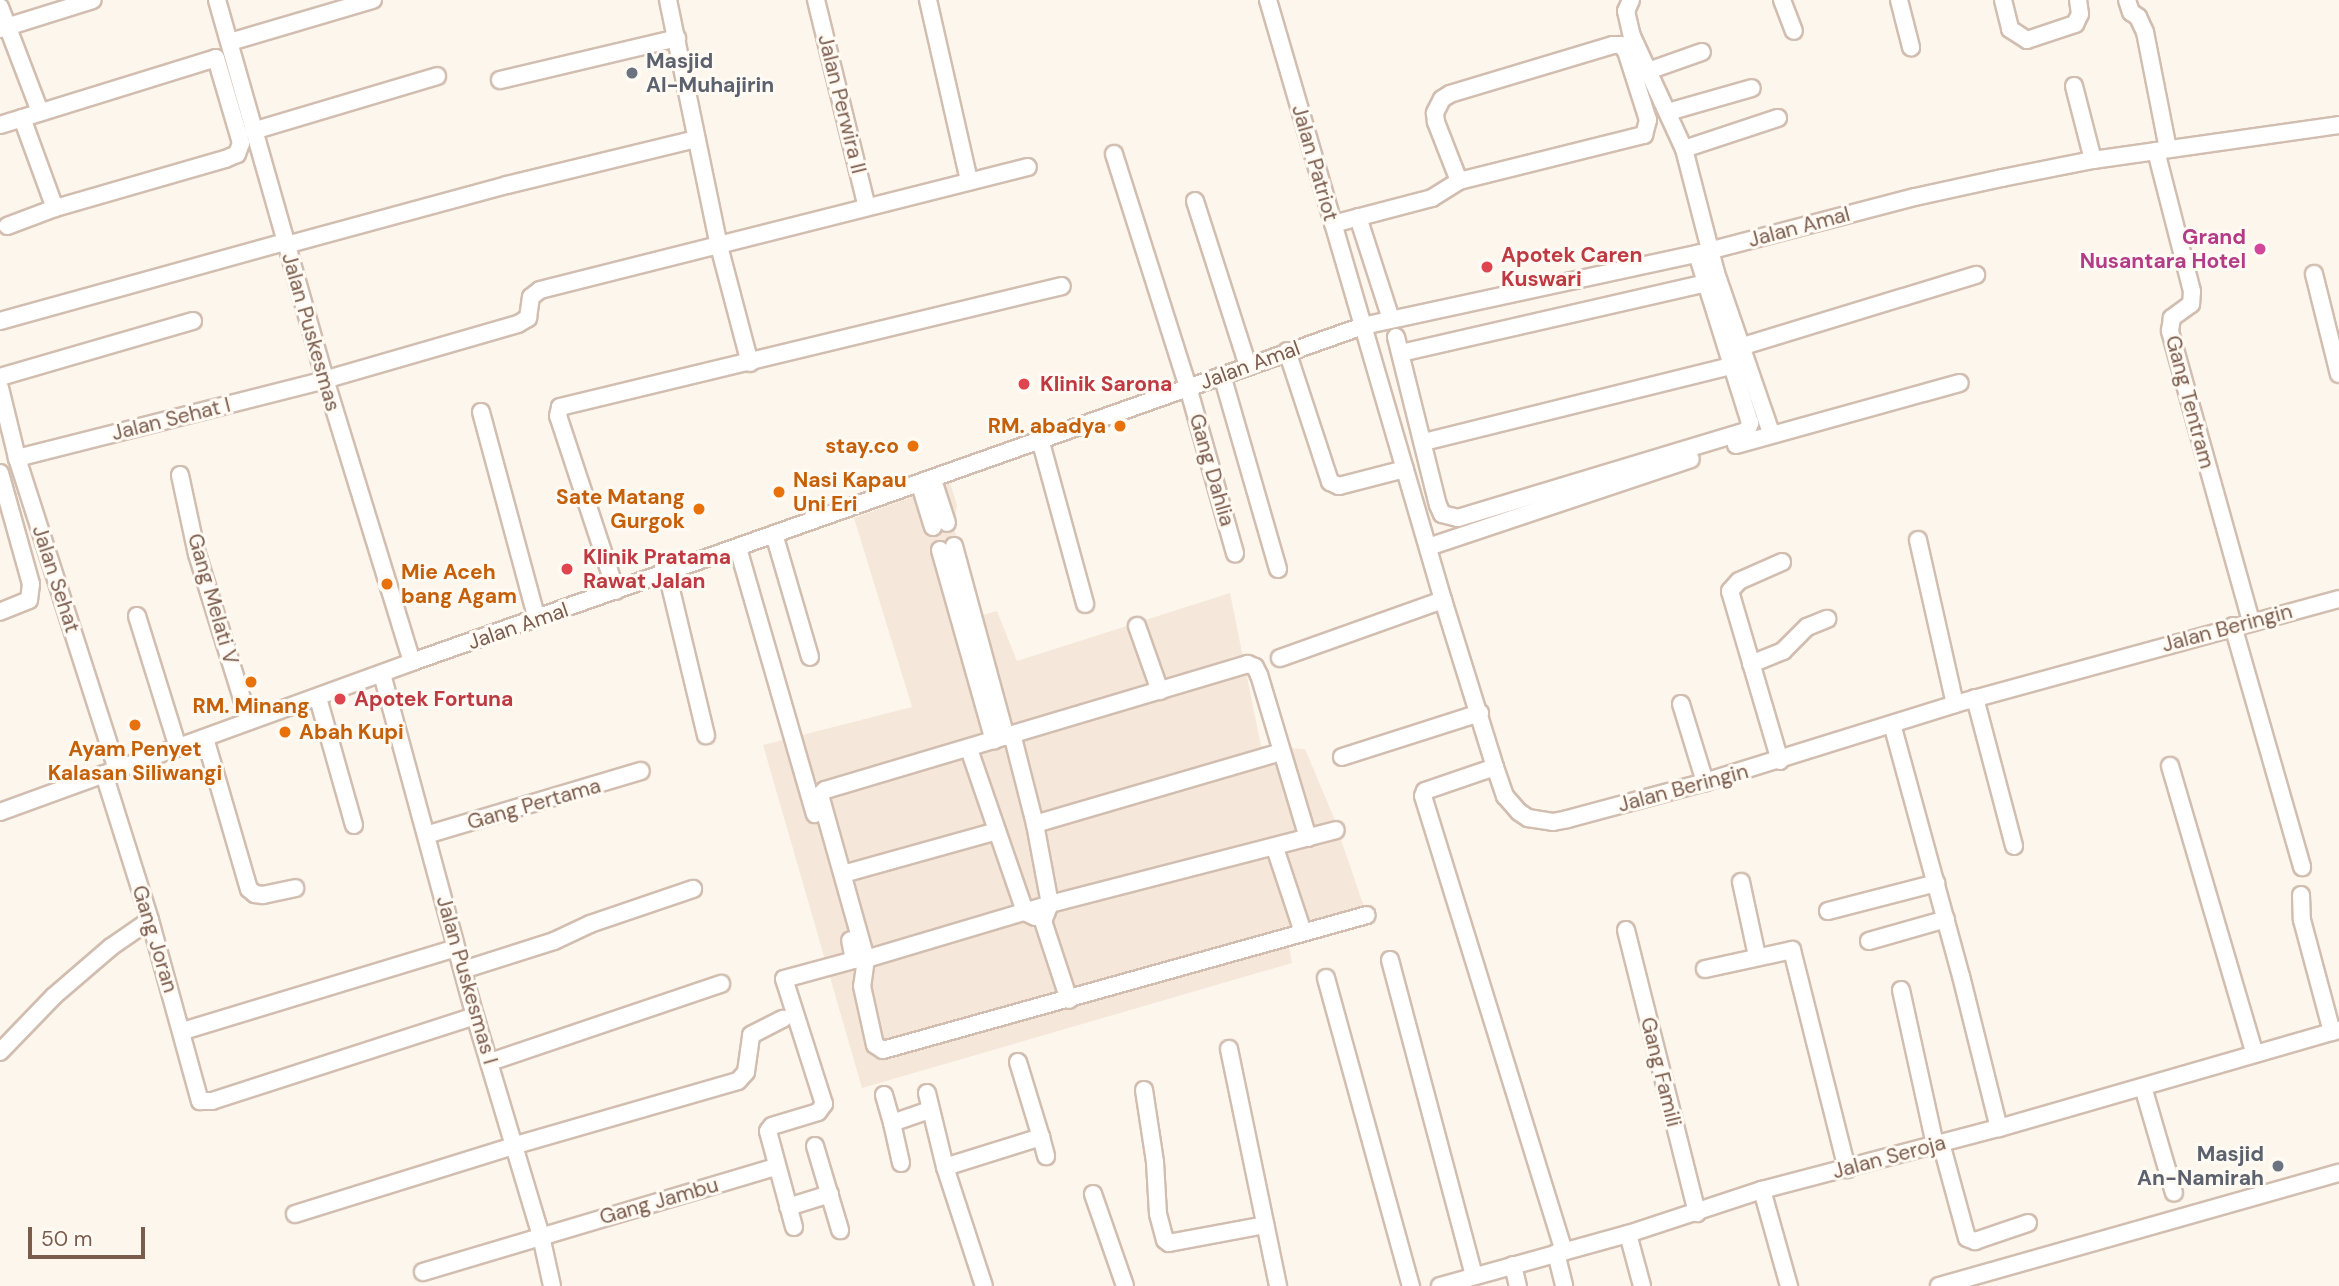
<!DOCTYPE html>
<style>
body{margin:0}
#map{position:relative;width:2339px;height:1286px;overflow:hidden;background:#fdf6ec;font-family:"DM Sans",sans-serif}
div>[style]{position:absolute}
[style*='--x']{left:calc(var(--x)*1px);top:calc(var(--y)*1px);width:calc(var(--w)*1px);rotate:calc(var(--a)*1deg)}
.residential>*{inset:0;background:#f5e8da}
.roads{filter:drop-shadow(2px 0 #d1beb0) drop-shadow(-2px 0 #d1beb0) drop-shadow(0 2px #d1beb0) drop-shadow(0 -2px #d1beb0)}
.minor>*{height:16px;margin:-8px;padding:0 8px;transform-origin:8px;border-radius:8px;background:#fff}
.dots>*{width:19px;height:19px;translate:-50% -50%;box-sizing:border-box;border:4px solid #fffaf3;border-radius:50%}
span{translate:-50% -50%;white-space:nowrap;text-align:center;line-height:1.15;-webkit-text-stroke:6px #fffaf3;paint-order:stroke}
.worship-label{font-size:21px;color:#5b616d;font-weight:700}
.left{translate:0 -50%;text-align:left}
.right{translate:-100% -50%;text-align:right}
.street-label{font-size:21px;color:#7a5c4d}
.hotel-label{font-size:21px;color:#b23c85;font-weight:700}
.health-label{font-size:21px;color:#be3a42;font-weight:700}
.food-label{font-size:21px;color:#c56008;font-weight:700}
.scale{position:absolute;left:28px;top:1227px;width:117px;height:32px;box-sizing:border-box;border:4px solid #7a5c4d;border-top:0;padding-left:9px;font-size:21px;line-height:24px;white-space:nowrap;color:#7a5c4d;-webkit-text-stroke:5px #fffaf3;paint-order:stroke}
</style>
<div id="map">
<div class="residential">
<i style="clip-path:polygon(950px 483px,957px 505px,953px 526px,983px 615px,997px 611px,1017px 661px,1230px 593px,1261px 746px,1305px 749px,1332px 813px,1364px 907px,1285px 927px,1292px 963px,862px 1088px,763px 745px,912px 707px,854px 518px)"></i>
</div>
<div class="roads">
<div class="minor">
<i style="--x:217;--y:0;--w:394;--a:74.1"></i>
<i style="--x:325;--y:379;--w:296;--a:72.9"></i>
<i style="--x:668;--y:0;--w:251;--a:78.3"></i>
<i style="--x:719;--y:246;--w:121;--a:75.2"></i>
<i style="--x:816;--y:0;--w:213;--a:76.2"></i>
<i style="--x:928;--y:0;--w:186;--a:77.2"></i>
<i style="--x:1268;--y:0;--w:625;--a:73.74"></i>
<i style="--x:1443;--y:600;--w:175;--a:72.7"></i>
<i style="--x:1495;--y:767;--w:31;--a:71"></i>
<i style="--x:1505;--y:796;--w:21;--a:49"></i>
<i style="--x:1519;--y:812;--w:11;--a:34"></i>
<i style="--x:1528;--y:818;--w:25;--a:9"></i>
<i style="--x:1553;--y:822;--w:15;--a:-11"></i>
<i style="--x:1568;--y:819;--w:142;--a:-15.1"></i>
<i style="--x:1705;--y:782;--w:262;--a:-17.3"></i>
<i style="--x:1955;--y:704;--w:398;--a:-15.3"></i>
<i style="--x:1631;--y:0;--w:12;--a:114"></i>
<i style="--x:1626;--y:11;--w:26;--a:77"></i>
<i style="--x:1632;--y:36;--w:124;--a:65.3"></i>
<i style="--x:1684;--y:149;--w:128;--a:75.5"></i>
<i style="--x:1716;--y:273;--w:169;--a:71"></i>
<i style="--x:1782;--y:0;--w:33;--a:69"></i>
<i style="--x:1899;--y:0;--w:49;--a:75.7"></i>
<i style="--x:2003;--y:0;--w:30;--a:76"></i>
<i style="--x:2010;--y:29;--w:20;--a:33"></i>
<i style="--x:2027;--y:40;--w:51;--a:-18.4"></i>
<i style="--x:2075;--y:24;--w:11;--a:-63"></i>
<i style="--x:2080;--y:14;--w:14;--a:-98"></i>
<i style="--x:2127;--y:0;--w:13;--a:72"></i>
<i style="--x:2131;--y:12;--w:9;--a:36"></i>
<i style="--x:2138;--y:17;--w:17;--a:65"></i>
<i style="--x:2145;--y:32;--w:119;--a:78.9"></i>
<i style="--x:0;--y:7;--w:112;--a:69.1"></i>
<i style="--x:0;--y:29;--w:97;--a:-17.3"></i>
<i style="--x:230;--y:42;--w:149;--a:-16.4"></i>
<i style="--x:1648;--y:71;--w:57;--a:-19.4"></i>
<i style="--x:500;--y:80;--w:182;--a:-13.3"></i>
<i style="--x:2074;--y:86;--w:76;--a:75.6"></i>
<i style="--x:1668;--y:112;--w:87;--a:-15.9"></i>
<i style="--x:22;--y:118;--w:96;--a:69.9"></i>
<i style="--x:0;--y:125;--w:226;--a:-17.2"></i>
<i style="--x:216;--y:58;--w:89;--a:73.6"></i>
<i style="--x:241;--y:143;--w:12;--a:110"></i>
<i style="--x:237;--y:154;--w:13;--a:157"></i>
<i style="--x:225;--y:159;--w:177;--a:163.9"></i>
<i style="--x:55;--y:208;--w:51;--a:159.4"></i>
<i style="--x:253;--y:131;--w:192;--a:-16.6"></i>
<i style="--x:1684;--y:149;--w:99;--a:-18.3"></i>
<i style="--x:2156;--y:151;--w:145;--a:75.6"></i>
<i style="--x:2192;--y:291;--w:13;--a:94"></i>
<i style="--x:2191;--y:304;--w:24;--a:144"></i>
<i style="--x:2172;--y:318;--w:13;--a:99"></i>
<i style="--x:2170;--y:331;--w:301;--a:74.4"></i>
<i style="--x:1114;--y:154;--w:244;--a:72.4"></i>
<i style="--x:1188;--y:387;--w:173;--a:74.2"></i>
<i style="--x:1195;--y:201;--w:173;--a:72.2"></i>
<i style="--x:1358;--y:217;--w:107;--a:72.1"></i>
<i style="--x:1333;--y:224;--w:102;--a:-14.7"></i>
<i style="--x:1432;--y:198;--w:32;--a:-32"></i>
<i style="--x:1459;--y:181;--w:191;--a:-14"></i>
<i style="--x:1644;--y:135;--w:16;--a:-75"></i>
<i style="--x:1648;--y:120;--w:72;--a:-107.7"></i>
<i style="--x:1626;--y:51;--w:8;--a:-130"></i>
<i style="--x:1621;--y:45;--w:8;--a:180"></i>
<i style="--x:1613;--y:45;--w:170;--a:163.3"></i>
<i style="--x:1450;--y:94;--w:9;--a:148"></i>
<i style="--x:1442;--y:99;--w:16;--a:117"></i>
<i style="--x:1435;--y:113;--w:9;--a:84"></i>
<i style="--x:1436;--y:122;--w:63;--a:68.7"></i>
<i style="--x:286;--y:245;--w:229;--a:-15.2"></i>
<i style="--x:507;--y:185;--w:195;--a:-13.7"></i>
<i style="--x:2314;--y:274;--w:103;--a:76"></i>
<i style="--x:0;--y:321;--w:296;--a:-15.5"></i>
<i style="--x:1396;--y:337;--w:173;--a:76"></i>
<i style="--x:1438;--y:505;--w:10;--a:66"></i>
<i style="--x:1442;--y:514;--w:16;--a:14"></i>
<i style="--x:1458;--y:518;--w:302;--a:-16.8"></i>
<i style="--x:1747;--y:431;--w:9;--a:-69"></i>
<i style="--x:1750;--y:423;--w:177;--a:-107.4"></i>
<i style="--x:1740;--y:347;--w:247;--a:-17"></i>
<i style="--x:1287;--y:351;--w:138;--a:71.8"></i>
<i style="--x:1330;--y:482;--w:10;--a:24"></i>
<i style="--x:1339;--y:486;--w:68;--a:-14.4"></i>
<i style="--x:1401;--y:353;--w:314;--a:-12.9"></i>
<i style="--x:1222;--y:375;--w:202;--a:73.9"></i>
<i style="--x:0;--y:377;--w:201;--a:-16.2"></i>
<i style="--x:0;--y:388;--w:72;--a:76.3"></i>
<i style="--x:17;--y:458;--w:327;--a:72.2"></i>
<i style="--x:481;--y:412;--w:214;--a:74.9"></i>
<i style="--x:1040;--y:439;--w:171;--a:74.7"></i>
<i style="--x:1424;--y:442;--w:316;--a:-13.9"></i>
<i style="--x:1736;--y:445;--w:232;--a:-15.5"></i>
<i style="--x:17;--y:458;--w:309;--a:-14.2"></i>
<i style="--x:317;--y:382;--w:209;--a:-16.1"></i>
<i style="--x:518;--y:324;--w:12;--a:-31"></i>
<i style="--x:528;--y:318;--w:21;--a:-82"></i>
<i style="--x:531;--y:297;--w:11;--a:-38"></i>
<i style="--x:540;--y:290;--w:503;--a:-14.15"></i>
<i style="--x:0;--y:473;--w:115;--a:74.4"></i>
<i style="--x:31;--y:584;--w:16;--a:97"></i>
<i style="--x:29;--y:600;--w:31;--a:158"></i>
<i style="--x:180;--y:475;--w:81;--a:77.9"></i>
<i style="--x:197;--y:554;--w:175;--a:72.7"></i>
<i style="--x:933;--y:480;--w:45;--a:72"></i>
<i style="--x:920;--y:485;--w:44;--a:72.8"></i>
<i style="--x:774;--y:534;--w:128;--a:73.7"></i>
<i style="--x:1918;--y:540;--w:168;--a:77.3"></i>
<i style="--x:954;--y:546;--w:198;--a:74.8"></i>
<i style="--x:1428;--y:547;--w:277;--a:-18.5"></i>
<i style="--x:738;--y:548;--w:277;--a:73.9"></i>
<i style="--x:940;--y:550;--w:198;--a:74.2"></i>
<i style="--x:667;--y:573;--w:167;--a:76.5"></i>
<i style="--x:616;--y:591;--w:184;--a:-108.3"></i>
<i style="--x:558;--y:416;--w:9;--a:-77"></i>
<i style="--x:560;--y:407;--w:516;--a:-13.55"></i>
<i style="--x:137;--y:616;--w:138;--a:72.7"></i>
<i style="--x:1137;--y:626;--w:69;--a:70.5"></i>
<i style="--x:2233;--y:626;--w:251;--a:74"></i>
<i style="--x:1280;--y:658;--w:173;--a:-19.6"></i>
<i style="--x:1751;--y:664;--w:35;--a:-22"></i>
<i style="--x:1783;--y:651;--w:34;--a:-45"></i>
<i style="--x:1807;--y:627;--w:22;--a:-22"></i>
<i style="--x:382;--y:674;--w:354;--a:74.8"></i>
<i style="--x:475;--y:1016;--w:230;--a:73.3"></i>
<i style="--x:541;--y:1236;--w:51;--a:77.6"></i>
<i style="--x:318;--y:698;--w:132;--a:74.2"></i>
<i style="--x:1975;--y:698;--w:153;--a:75.2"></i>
<i style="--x:1681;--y:704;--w:82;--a:72.9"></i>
<i style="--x:1892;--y:724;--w:261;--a:74.7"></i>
<i style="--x:1961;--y:976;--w:157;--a:76"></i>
<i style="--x:1012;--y:734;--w:93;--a:75.7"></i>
<i style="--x:1035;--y:824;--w:81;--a:79.4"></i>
<i style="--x:1050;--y:904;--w:18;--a:112"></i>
<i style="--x:1043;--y:921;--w:83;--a:71.8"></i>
<i style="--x:205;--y:738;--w:157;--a:73.8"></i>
<i style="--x:249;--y:889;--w:8;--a:40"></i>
<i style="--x:255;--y:894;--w:8;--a:7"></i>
<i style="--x:263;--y:895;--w:33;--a:-12"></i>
<i style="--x:969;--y:749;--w:172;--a:71"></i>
<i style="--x:1025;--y:912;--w:11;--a:27"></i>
<i style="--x:1342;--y:757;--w:145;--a:-17.7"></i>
<i style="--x:1780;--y:761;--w:177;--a:-106.4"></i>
<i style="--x:1730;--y:591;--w:13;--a:-48"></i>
<i style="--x:1739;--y:581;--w:47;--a:-23.8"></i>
<i style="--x:2170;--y:766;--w:300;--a:73.6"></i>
<i style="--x:1495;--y:767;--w:74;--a:161.1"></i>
<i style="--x:1425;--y:791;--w:5;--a:112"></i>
<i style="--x:1423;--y:796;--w:477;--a:72.8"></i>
<i style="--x:104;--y:774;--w:153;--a:72.5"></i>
<i style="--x:150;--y:920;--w:188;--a:74.6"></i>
<i style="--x:200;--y:1101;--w:12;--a:0"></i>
<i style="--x:212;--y:1101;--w:276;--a:-17.9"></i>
<i style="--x:0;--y:812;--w:438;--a:-20"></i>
<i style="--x:412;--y:662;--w:1009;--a:-19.46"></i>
<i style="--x:1363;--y:326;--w:342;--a:-12.2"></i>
<i style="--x:1697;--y:254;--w:225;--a:-14.7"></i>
<i style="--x:1915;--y:197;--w:89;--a:-12.3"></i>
<i style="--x:2002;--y:178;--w:93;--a:-11.2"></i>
<i style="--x:2093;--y:160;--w:248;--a:-8.1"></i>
<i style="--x:1035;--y:824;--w:256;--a:-16.3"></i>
<i style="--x:426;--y:835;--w:224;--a:-16.6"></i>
<i style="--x:1308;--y:838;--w:170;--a:-106.7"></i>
<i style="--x:1259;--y:675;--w:9;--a:-117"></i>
<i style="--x:1255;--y:667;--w:8;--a:-157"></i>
<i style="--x:1248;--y:664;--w:441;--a:163.4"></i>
<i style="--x:825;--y:790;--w:7;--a:135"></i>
<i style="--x:820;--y:795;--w:170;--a:74.3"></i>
<i style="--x:866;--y:959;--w:27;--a:98"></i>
<i style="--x:862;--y:986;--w:60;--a:77.6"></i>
<i style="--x:875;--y:1045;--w:9;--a:32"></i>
<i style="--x:883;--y:1050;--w:502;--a:-15.59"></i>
<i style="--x:1275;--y:848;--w:89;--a:71.6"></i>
<i style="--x:843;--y:874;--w:160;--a:-15.6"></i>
<i style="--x:1741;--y:882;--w:76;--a:77.8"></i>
<i style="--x:2301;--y:895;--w:25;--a:88"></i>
<i style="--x:2302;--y:920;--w:116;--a:75"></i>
<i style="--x:1828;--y:911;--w:112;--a:-14.5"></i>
<i style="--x:1626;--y:930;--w:292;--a:75.9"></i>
<i style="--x:1869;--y:941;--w:80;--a:-15.9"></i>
<i style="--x:866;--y:959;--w:192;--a:-16.6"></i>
<i style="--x:1050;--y:904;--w:295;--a:-14.5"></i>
<i style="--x:1390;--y:960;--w:326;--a:75.1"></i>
<i style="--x:1705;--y:969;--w:89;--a:-12.3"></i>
<i style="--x:1792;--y:950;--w:226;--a:75.9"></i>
<i style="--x:463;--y:970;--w:96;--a:-17.7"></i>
<i style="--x:554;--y:941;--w:40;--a:-25"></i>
<i style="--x:590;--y:924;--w:109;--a:-18.8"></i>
<i style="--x:1326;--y:978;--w:320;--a:74.6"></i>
<i style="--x:1901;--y:990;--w:159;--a:77.6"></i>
<i style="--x:183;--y:1031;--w:285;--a:-16.9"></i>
<i style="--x:1229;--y:1049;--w:242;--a:78.3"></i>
<i style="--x:0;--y:1052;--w:78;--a:-46"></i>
<i style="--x:54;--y:996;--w:75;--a:-40.7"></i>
<i style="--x:111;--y:947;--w:47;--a:-34.7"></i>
<i style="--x:490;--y:1062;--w:244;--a:-18.7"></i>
<i style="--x:1018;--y:1062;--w:78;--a:73"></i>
<i style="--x:2143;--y:1087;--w:110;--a:73.7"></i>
<i style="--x:1144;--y:1090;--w:73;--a:81.3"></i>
<i style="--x:1155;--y:1162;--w:52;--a:86.7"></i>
<i style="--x:1158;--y:1214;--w:27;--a:75"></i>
<i style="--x:1165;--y:1240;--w:5;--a:37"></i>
<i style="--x:1169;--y:1243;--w:98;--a:-10.6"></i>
<i style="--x:927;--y:1093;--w:76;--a:76.3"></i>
<i style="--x:945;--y:1167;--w:125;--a:71.9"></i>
<i style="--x:884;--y:1095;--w:29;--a:74"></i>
<i style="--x:892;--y:1123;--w:39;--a:-19"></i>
<i style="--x:892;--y:1123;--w:41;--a:77.3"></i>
<i style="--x:1941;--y:1143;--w:98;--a:74.7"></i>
<i style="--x:1967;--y:1238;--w:9;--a:21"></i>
<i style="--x:1975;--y:1241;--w:56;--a:-18.8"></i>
<i style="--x:815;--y:1146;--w:88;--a:73.4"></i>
<i style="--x:945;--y:1167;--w:101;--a:-17.4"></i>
<i style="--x:1041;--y:1137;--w:20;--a:75"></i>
<i style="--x:1762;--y:1190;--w:100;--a:74.3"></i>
<i style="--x:1093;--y:1194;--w:97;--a:70.8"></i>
<i style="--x:788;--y:1207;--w:44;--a:-17.2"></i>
<i style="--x:295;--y:1214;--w:232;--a:-17.3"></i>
<i style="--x:516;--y:1145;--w:231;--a:-16.1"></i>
<i style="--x:738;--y:1081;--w:12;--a:-48"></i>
<i style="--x:746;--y:1072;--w:37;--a:-82"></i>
<i style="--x:751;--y:1035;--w:36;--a:-27"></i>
<i style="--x:794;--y:1227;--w:99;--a:-105.2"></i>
<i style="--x:768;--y:1131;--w:6;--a:-51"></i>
<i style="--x:772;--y:1126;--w:48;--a:-16.9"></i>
<i style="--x:818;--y:1112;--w:10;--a:-53"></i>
<i style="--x:824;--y:1104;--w:131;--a:-107.7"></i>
<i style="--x:784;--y:979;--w:73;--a:-15.2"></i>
<i style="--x:854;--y:960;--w:20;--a:-101"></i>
<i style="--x:1628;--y:1234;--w:54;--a:74.9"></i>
<i style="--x:1556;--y:1253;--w:34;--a:76"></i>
<i style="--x:1513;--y:1265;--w:22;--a:77"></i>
<i style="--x:423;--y:1272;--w:368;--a:-16.6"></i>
<i style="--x:1440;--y:1286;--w:195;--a:-15.5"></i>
<i style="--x:1628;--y:1234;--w:141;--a:-18.2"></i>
<i style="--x:1762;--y:1190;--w:245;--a:-14.7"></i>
<i style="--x:1999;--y:1128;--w:354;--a:-16.1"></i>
<i style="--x:1939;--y:1286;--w:416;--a:-15.8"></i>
</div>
</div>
<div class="dots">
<i style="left:632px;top:73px;background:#6b7280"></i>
<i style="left:2260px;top:249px;background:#d1479c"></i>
<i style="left:1487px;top:267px;background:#e0444e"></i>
<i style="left:1024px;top:384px;background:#e0444e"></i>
<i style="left:1120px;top:426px;background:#e8710a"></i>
<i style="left:913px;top:446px;background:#e8710a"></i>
<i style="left:779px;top:492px;background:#e8710a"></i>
<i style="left:699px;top:509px;background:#e8710a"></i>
<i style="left:567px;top:569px;background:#e0444e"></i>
<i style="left:387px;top:584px;background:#e8710a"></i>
<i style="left:251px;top:682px;background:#e8710a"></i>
<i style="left:340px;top:699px;background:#e0444e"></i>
<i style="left:135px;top:725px;background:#e8710a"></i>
<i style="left:285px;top:732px;background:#e8710a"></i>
<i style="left:2278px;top:1166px;background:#6b7280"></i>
</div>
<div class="worship-label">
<span class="left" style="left:646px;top:73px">Masjid<br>Al-Muhajirin</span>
<span class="right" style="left:2264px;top:1166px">Masjid<br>An-Namirah</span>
</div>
<div class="street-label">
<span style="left:842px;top:104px;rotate:76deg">Jalan Perwira II</span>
<span style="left:1315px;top:163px;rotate:74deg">Jalan Patriot</span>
<span style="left:1799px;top:227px;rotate:-15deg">Jalan Amal</span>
<span style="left:311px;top:332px;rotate:74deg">Jalan Puskesmas</span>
<span style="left:1250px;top:365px;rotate:-20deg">Jalan Amal</span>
<span style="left:2190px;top:402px;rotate:75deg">Gang Tentram</span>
<span style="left:171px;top:419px;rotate:-14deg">Jalan Sehat I</span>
<span style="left:1212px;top:470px;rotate:74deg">Gang Dahlia</span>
<span style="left:56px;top:579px;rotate:72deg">Jalan Sehat</span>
<span style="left:213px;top:599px;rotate:74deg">Gang Melati V</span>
<span style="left:518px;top:626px;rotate:-19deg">Jalan Amal</span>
<span style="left:2227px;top:628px;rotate:-15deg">Jalan Beringin</span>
<span style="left:1683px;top:788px;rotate:-15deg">Jalan Beringin</span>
<span style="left:534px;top:804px;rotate:-16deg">Gang Pertama</span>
<span style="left:155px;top:939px;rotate:73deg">Gang Joran</span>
<span style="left:467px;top:980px;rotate:74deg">Jalan Puskesmas I</span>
<span style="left:1661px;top:1072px;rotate:76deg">Gang Famili</span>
<span style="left:1889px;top:1157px;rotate:-15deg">Jalan Seroja</span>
<span style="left:659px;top:1201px;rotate:-16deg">Gang Jambu</span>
</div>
<div class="hotel-label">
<span class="right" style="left:2246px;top:249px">Grand<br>Nusantara Hotel</span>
</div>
<div class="health-label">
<span class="left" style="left:1501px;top:267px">Apotek Caren<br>Kuswari</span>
<span class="left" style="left:1040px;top:384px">Klinik Sarona</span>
<span class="left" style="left:583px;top:569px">Klinik Pratama<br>Rawat Jalan</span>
<span class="left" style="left:354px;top:699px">Apotek Fortuna</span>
</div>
<div class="food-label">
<span class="right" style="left:1106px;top:426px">RM. abadya</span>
<span class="right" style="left:899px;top:446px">stay.co</span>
<span class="left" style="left:793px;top:492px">Nasi Kapau<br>Uni Eri</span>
<span class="right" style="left:685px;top:509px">Sate Matang<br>Gurgok</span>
<span class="left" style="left:401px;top:584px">Mie Aceh<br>bang Agam</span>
<span style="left:251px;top:706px">RM. Minang</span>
<span class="left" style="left:299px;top:732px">Abah Kupi</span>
<span style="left:135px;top:761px">Ayam Penyet<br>Kalasan Siliwangi</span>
</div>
<div class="scale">50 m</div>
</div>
